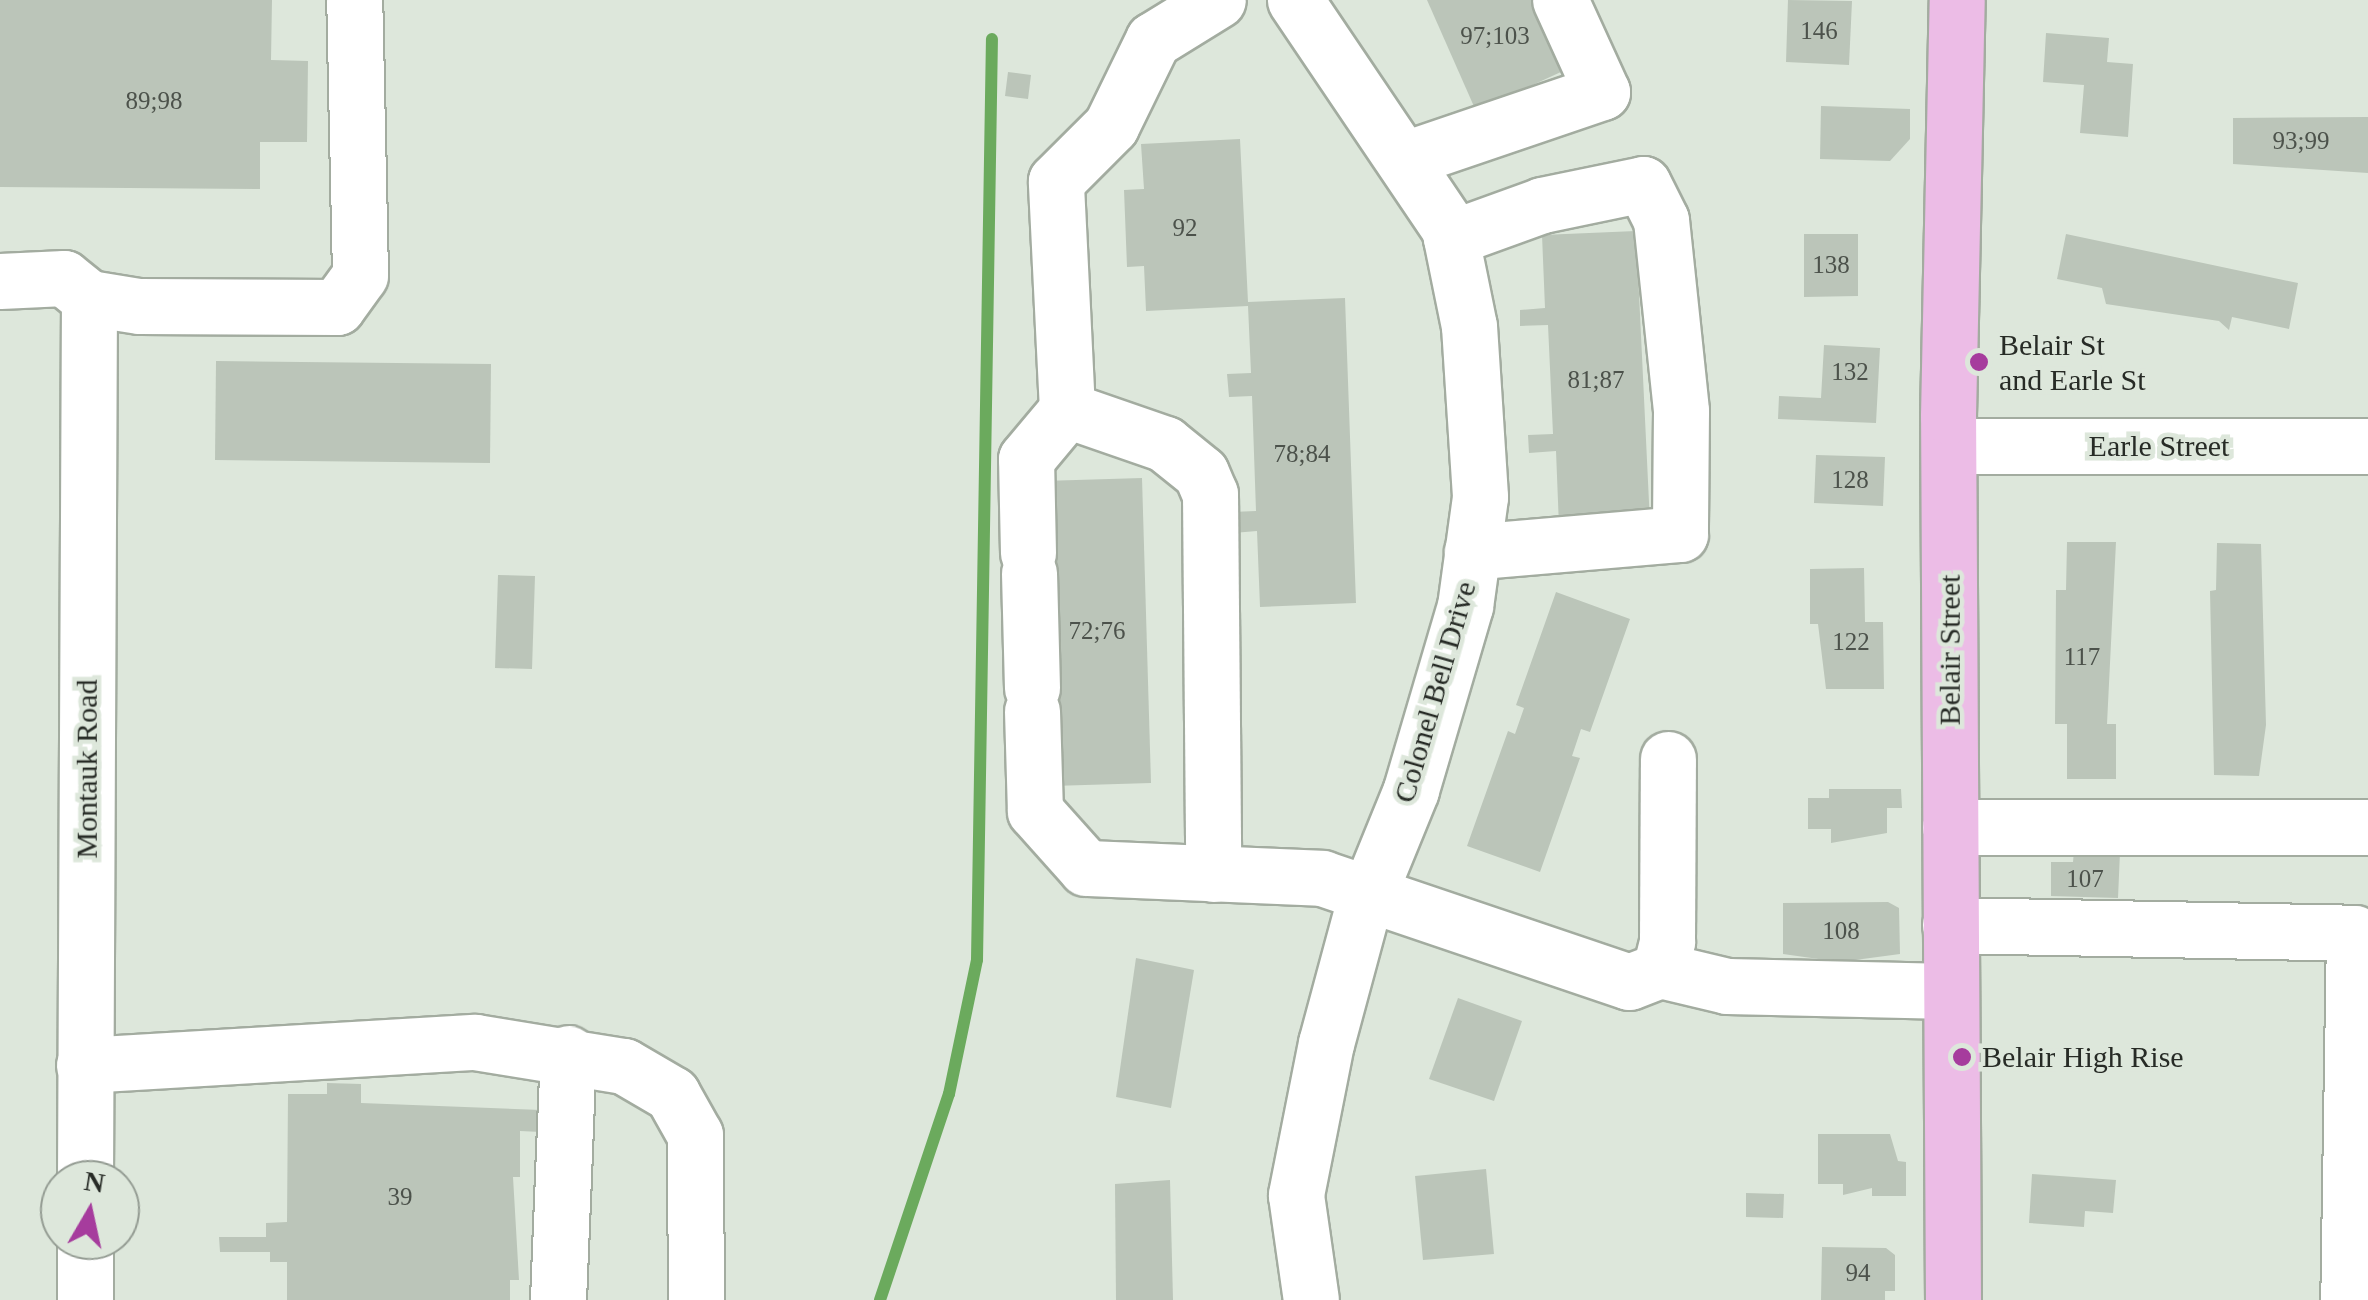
<!DOCTYPE html>
<style>
body{margin:0}
#map{position:relative;width:2368px;height:1300px;overflow:hidden;background:#dde7db;font-family:"Times New Roman",serif}
div>[style]{position:absolute}
[style*='--x']{left:calc(var(--x)*1px);top:calc(var(--y)*1px);width:calc(var(--w)*1px);rotate:calc(var(--a)*1deg)}
.stream>*{height:12px;margin:-6px;padding:0 6px;transform-origin:6px;border-radius:6px;background:#6baa5d}
.building>*{inset:0;background:#bbc5b9}
.roads{filter:drop-shadow(2px 0 #a3aca0) drop-shadow(-2px 0 #a3aca0) drop-shadow(0 2px #a3aca0) drop-shadow(0 -2px #a3aca0)}
.minor>*{height:55px;margin:-27.5px;padding:0 27.5px;transform-origin:27.5px;border-radius:27.5px;background:#fff}
.major>*{height:55px;margin:-27.5px;padding:0 27.5px;transform-origin:27.5px;border-radius:27.5px;background:#ecbce6}
.dots>*{width:28px;height:28px;translate:-50% -50%;box-sizing:border-box;border:5px solid #dde7db;border-radius:50%}
span{translate:-50% -50%;white-space:nowrap;text-align:center;line-height:1.15;-webkit-text-stroke:9px #dde7db;paint-order:stroke}
.number-label{font-size:25px;color:#4c524b}
.number-label span{-webkit-text-stroke-width:0}
.poi-label{font-size:30px;color:#272b26}
.left{translate:0 -50%;text-align:left}
.street-label{font-size:30px;color:#272b26}
.north{position:absolute;left:40px;top:1160px;width:100px;height:100px;box-sizing:border-box;background:#dde7db;border:2px solid #949c93;border-radius:50%;rotate:9deg;font-size:28px;font-weight:700;line-height:40px;text-align:center;color:#272b26}
.north::after{content:'';display:block;margin:auto;width:35px;height:45px;background:#a63c9d;clip-path:polygon(50% 0,100% 100%,50% 72%,0 100%)}
</style>
<div id="map">
<div class="stream">
<i style="--x:880;--y:1300;--w:217;--a:-71.5"></i>
<i style="--x:949;--y:1094;--w:137;--a:-78.2"></i>
<i style="--x:977;--y:960;--w:921;--a:-89.07"></i>
</div>
<div class="building">
<i style="clip-path:polygon(0 0,272px 0,271px 60px,308px 61px,307px 142px,260px 142px,260px 189px,0 187px)"></i>
<i style="clip-path:polygon(1427px 0,1531px 0,1563px 71px,1476px 111px)"></i>
<i style="clip-path:polygon(1788px 0,1852px 1px,1849px 65px,1786px 62px)"></i>
<i style="clip-path:polygon(2046px 33px,2109px 38px,2107px 62px,2133px 64px,2128px 137px,2080px 133px,2084px 85px,2043px 82px)"></i>
<i style="clip-path:polygon(1008px 72px,1031px 75px,1028px 99px,1005px 96px)"></i>
<i style="clip-path:polygon(1821px 106px,1910px 109px,1910px 139px,1890px 161px,1820px 159px)"></i>
<i style="clip-path:polygon(2368px 117px,2368px 173px,2233px 164px,2233px 118px)"></i>
<i style="clip-path:polygon(1240px 139px,1248px 302px,1345px 298px,1356px 603px,1260px 607px,1257px 531px,1233px 533px,1232px 512px,1256px 511px,1252px 396px,1229px 397px,1227px 374px,1251px 373px,1248px 306px,1146px 311px,1144px 266px,1127px 267px,1124px 190px,1144px 189px,1141px 144px)"></i>
<i style="clip-path:polygon(1636px 231px,1650px 523px,1559px 527px,1556px 451px,1529px 453px,1528px 435px,1553px 434px,1548px 325px,1520px 326px,1520px 310px,1545px 308px,1542px 235px)"></i>
<i style="clip-path:polygon(1804px 234px,1858px 234px,1858px 296px,1804px 297px)"></i>
<i style="clip-path:polygon(2066px 234px,2298px 283px,2289px 329px,2232px 317px,2229px 330px,2219px 321px,2106px 304px,2102px 288px,2057px 279px)"></i>
<i style="clip-path:polygon(1824px 345px,1880px 348px,1876px 423px,1778px 419px,1779px 396px,1821px 398px)"></i>
<i style="clip-path:polygon(216px 361px,491px 364px,490px 463px,215px 460px)"></i>
<i style="clip-path:polygon(1816px 455px,1885px 457px,1883px 506px,1814px 503px)"></i>
<i style="clip-path:polygon(1142px 478px,1151px 783px,1052px 786px,1043px 481px)"></i>
<i style="clip-path:polygon(2067px 542px,2116px 542px,2107px 724px,2116px 724px,2116px 779px,2067px 779px,2067px 724px,2055px 724px,2056px 590px,2066px 590px)"></i>
<i style="clip-path:polygon(2217px 543px,2261px 544px,2266px 725px,2259px 776px,2214px 775px,2210px 591px,2216px 590px)"></i>
<i style="clip-path:polygon(1864px 568px,1865px 622px,1883px 622px,1884px 689px,1826px 689px,1818px 624px,1810px 624px,1810px 569px)"></i>
<i style="clip-path:polygon(498px 575px,535px 576px,532px 669px,495px 668px)"></i>
<i style="clip-path:polygon(1556px 592px,1630px 619px,1590px 732px,1581px 729px,1572px 756px,1580px 758px,1540px 872px,1467px 846px,1508px 731px,1515px 734px,1524px 708px,1516px 705px)"></i>
<i style="clip-path:polygon(1829px 789px,1901px 789px,1902px 808px,1887px 808px,1887px 833px,1831px 843px,1831px 829px,1808px 829px,1808px 798px,1829px 798px)"></i>
<i style="clip-path:polygon(2074px 851px,2120px 852px,2118px 898px,2051px 896px,2051px 862px,2073px 862px)"></i>
<i style="clip-path:polygon(1888px 902px,1899px 908px,1900px 954px,1840px 962px,1783px 954px,1783px 903px)"></i>
<i style="clip-path:polygon(1136px 958px,1194px 970px,1171px 1108px,1116px 1097px)"></i>
<i style="clip-path:polygon(1458px 998px,1522px 1021px,1494px 1101px,1429px 1079px)"></i>
<i style="clip-path:polygon(327px 1083px,361px 1084px,361px 1103px,541px 1110px,541px 1132px,520px 1131px,520px 1177px,513px 1177px,519px 1280px,510px 1280px,510px 1300px,287px 1300px,287px 1262px,270px 1262px,270px 1252px,220px 1252px,219px 1237px,266px 1237px,266px 1223px,287px 1222px,288px 1094px,327px 1094px)"></i>
<i style="clip-path:polygon(1818px 1134px,1890px 1134px,1898px 1161px,1906px 1162px,1906px 1196px,1872px 1196px,1872px 1188px,1843px 1195px,1843px 1184px,1818px 1184px)"></i>
<i style="clip-path:polygon(1486px 1169px,1494px 1254px,1423px 1260px,1415px 1176px)"></i>
<i style="clip-path:polygon(2032px 1174px,2116px 1180px,2113px 1213px,2085px 1211px,2084px 1227px,2029px 1223px)"></i>
<i style="clip-path:polygon(1170px 1180px,1173px 1300px,1116px 1300px,1115px 1184px)"></i>
<i style="clip-path:polygon(1746px 1193px,1784px 1194px,1783px 1218px,1746px 1217px)"></i>
<i style="clip-path:polygon(1822px 1247px,1886px 1248px,1895px 1255px,1895px 1291px,1885px 1291px,1885px 1300px,1821px 1300px)"></i>
</div>
<div class="roads">
<div class="minor">
<i style="--x:1295;--y:0;--w:275;--a:56"></i>
<i style="--x:1449;--y:228;--w:100;--a:78.5"></i>
<i style="--x:1469;--y:326;--w:171;--a:86.3"></i>
<i style="--x:1480;--y:497;--w:110;--a:97.8"></i>
<i style="--x:1465;--y:606;--w:192;--a:106.4"></i>
<i style="--x:1411;--y:790;--w:130;--a:112.2"></i>
<i style="--x:1362;--y:910;--w:138;--a:105.1"></i>
<i style="--x:1326;--y:1043;--w:155;--a:101.2"></i>
<i style="--x:1296;--y:1195;--w:106;--a:81.9"></i>
<i style="--x:1408;--y:158;--w:205;--a:-18.8"></i>
<i style="--x:1602;--y:92;--w:101;--a:-114.5"></i>
<i style="--x:1451;--y:238;--w:97;--a:-19.9"></i>
<i style="--x:1542;--y:205;--w:103;--a:-11.7"></i>
<i style="--x:1643;--y:184;--w:40;--a:63.4"></i>
<i style="--x:1661;--y:220;--w:192;--a:84"></i>
<i style="--x:1681;--y:411;--w:123;--a:90.5"></i>
<i style="--x:1680;--y:534;--w:209;--a:175.1"></i>
<i style="--x:0;--y:281;--w:64;--a:-2.7"></i>
<i style="--x:64;--y:278;--w:32;--a:39"></i>
<i style="--x:1067;--y:410;--w:104;--a:19.1"></i>
<i style="--x:1165;--y:444;--w:46;--a:38.9"></i>
<i style="--x:1201;--y:473;--w:23;--a:67"></i>
<i style="--x:1210;--y:494;--w:380;--a:89.5"></i>
<i style="--x:1949;--y:446;--w:419;--a:0"></i>
<i style="--x:1028;--y:553;--w:94;--a:-91.2"></i>
<i style="--x:1026;--y:459;--w:64;--a:-50.1"></i>
<i style="--x:1067;--y:410;--w:229;--a:-92.8"></i>
<i style="--x:1056;--y:181;--w:78;--a:-45"></i>
<i style="--x:1111;--y:126;--w:96;--a:-64"></i>
<i style="--x:1153;--y:40;--w:76;--a:-31.6"></i>
<i style="--x:1029;--y:573;--w:115;--a:88.5"></i>
<i style="--x:1032;--y:711;--w:100;--a:88.3"></i>
<i style="--x:1035;--y:811;--w:76;--a:48.2"></i>
<i style="--x:1086;--y:868;--w:236;--a:2.4"></i>
<i style="--x:1322;--y:878;--w:324;--a:18.7"></i>
<i style="--x:1629;--y:982;--w:33;--a:-21"></i>
<i style="--x:1660;--y:970;--w:30;--a:-76"></i>
<i style="--x:1667;--y:941;--w:182;--a:-89.7"></i>
<i style="--x:1950;--y:827;--w:418;--a:0"></i>
<i style="--x:1950;--y:925;--w:404;--a:1.1"></i>
<i style="--x:2354;--y:933;--w:367;--a:90.9"></i>
<i style="--x:1660;--y:970;--w:69;--a:13.4"></i>
<i style="--x:1727;--y:986;--w:223;--a:1.3"></i>
<i style="--x:84;--y:1065;--w:392;--a:-3.4"></i>
<i style="--x:475;--y:1042;--w:151;--a:9.2"></i>
<i style="--x:624;--y:1066;--w:56;--a:30.3"></i>
<i style="--x:672;--y:1094;--w:47;--a:60.7"></i>
<i style="--x:695;--y:1135;--w:165;--a:89.7"></i>
<i style="--x:85;--y:1180;--w:882;--a:-89.74"></i>
<i style="--x:89;--y:298;--w:51;--a:9.1"></i>
<i style="--x:139;--y:306;--w:198;--a:0.3"></i>
<i style="--x:337;--y:307;--w:39;--a:-54"></i>
<i style="--x:360;--y:275;--w:275;--a:-91.2"></i>
<i style="--x:85;--y:1240;--w:60;--a:90"></i>
<i style="--x:558;--y:1300;--w:247;--a:-87.7"></i>
</div>
<div class="major">
<i style="--x:1953;--y:1300;--w:884;--a:-90.32"></i>
<i style="--x:1948;--y:416;--w:416;--a:-88.8"></i>
</div>
</div>
<div class="dots">
<i style="left:1979px;top:362px;background:#a63c9d"></i>
<i style="left:1962px;top:1057px;background:#a63c9d"></i>
</div>
<div class="number-label">
<span style="left:1819px;top:31px">146</span>
<span style="left:1495px;top:36px">97;103</span>
<span style="left:154px;top:101px">89;98</span>
<span style="left:2301px;top:141px">93;99</span>
<span style="left:1185px;top:228px">92</span>
<span style="left:1831px;top:265px">138</span>
<span style="left:1850px;top:372px">132</span>
<span style="left:1596px;top:380px">81;87</span>
<span style="left:1302px;top:454px">78;84</span>
<span style="left:1850px;top:480px">128</span>
<span style="left:1097px;top:631px">72;76</span>
<span style="left:1851px;top:642px">122</span>
<span style="left:2082px;top:657px">117</span>
<span style="left:2085px;top:879px">107</span>
<span style="left:1841px;top:931px">108</span>
<span style="left:400px;top:1197px">39</span>
<span style="left:1858px;top:1273px">94</span>
</div>
<div class="poi-label">
<span class="left" style="left:1999px;top:362px">Belair St<br>and Earle St</span>
<span class="left" style="left:1982px;top:1057px">Belair High Rise</span>
</div>
<div class="street-label">
<span style="left:2159px;top:446px">Earle Street</span>
<span style="left:1950px;top:650px;rotate:-90deg">Belair Street</span>
<span style="left:1435px;top:692px;rotate:-74deg">Colonel Bell Drive</span>
<span style="left:87px;top:769px;rotate:-90deg">Montauk Road</span>
</div>
<div class="north">N</div>
</div>
